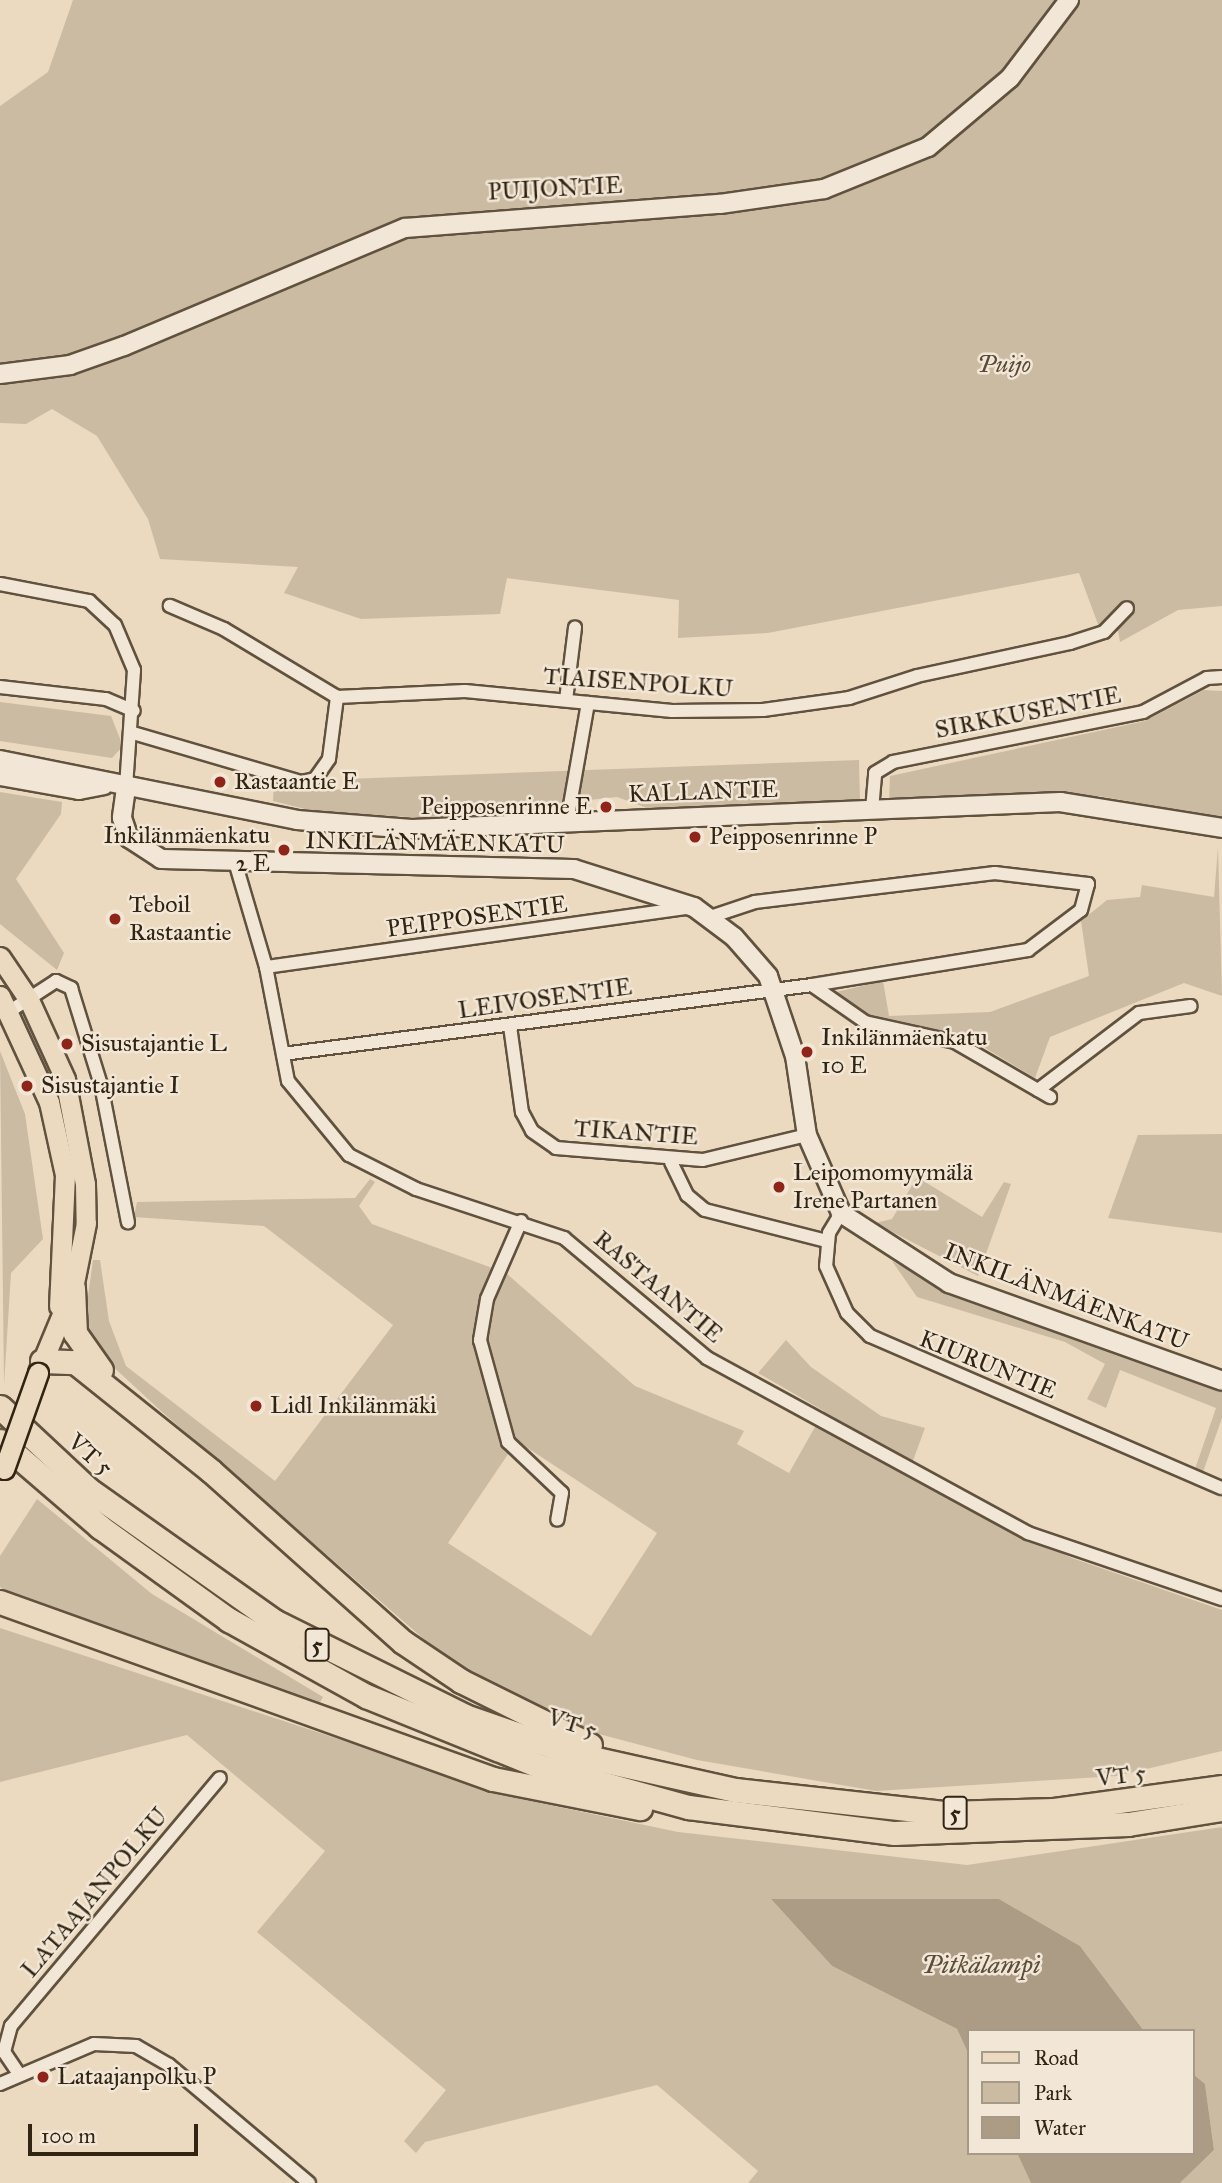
<!DOCTYPE html>
<meta charset="utf-8">
<style>
body{margin:0}
#map{position:relative;width:1222px;height:2183px;overflow:hidden;background:#ebdac0;font-family:"IM FELL Great Primer",serif}
div>[style]{position:absolute}
[style*='--x']{left:calc(var(--x)*1px);top:calc(var(--y)*1px);width:calc(var(--w)*1px);rotate:calc(var(--a)*1deg)}
.green>*{inset:0;background:#ccbba3}
.water>*{inset:0;background:#ac9c85}
.roads{filter:drop-shadow(2px 0 #60523e) drop-shadow(-2px 0 #60523e) drop-shadow(0 2px #60523e) drop-shadow(0 -2px #60523e)}
.street>*{height:12px;margin:-6px;padding:0 6px;transform-origin:6px;border-radius:6px;background:#f2e7d6}
.secondary>*{height:18px;margin:-9px;padding:0 9px;transform-origin:9px;border-radius:9px;background:#f2e7d6}
.primary>*{height:19px;margin:-9.5px;padding:0 9.5px;transform-origin:9.5px;border-radius:9.5px;background:#ebdac0}
.highway>*{height:23px;margin:-11.5px;padding:0 11.5px;transform-origin:11.5px;border-radius:11.5px;background:#ebdac0}
.bridges{filter:drop-shadow(2px 0 #322413) drop-shadow(-2px 0 #322413) drop-shadow(0 2px #322413) drop-shadow(0 -2px #322413)}
.primary-bridge>*{height:19px;margin:-9.5px;padding:0 9.5px;transform-origin:9.5px;border-radius:9.5px;background:#ebdac0}
.dots>*{width:19px;height:19px;translate:-50% -50%;box-sizing:border-box;border:4px solid #f2e7d6;border-radius:50%}
span{translate:-50% -50%;white-space:nowrap;text-align:center;line-height:1.15;-webkit-text-stroke:5px #f2e7d6;paint-order:stroke}
.shield-label span{padding:2px 5px;background:#f2e7d6;border:2px solid;border-radius:5px;-webkit-text-stroke-width:0}
.shield-label{font-size:23px;color:#322413;font-weight:700}
.street-label{font-size:24px;color:#322413}
.park-label{font-size:24px;color:#584a37;font-style:italic}
.poi-label{font-size:24px;color:#322413}
.left{translate:0 -50%;text-align:left}
.right{translate:-100% -50%;text-align:right}
.water-label{font-size:26px;color:#5d4e3b;font-style:italic}
.legend{position:absolute;left:967px;top:2029px;width:228px;height:126px;box-sizing:border-box;background:#f2e7d6;border:2px solid #a59988;margin:0;padding:9px 12px;list-style:none;font-size:21px;color:#322413}
.legend li{display:flex;align-items:center;gap:14px;height:35px}
.legend b{width:35px;border:2px solid #a59988}
.scale{position:absolute;left:28px;top:2124px;width:170px;height:32px;box-sizing:border-box;border:4px solid #322413;border-top:0;padding-left:9px;font-size:21px;line-height:24px;white-space:nowrap;color:#322413;-webkit-text-stroke:5px #f2e7d6;paint-order:stroke}
</style>
<div id="map">
<div class="green">
<i style="clip-path:polygon(73px 0,1222px 0,1222px 606px,1178px 610px,1120px 642px,1118px 631px,1099px 627px,1079px 573px,768px 633px,678px 638px,679px 600px,507px 578px,500px 614px,361px 619px,284px 593px,298px 567px,160px 559px,148px 519px,97px 436px,52px 409px,26px 424px,0 423px,0 106px,48px 72px)"></i>
<i style="clip-path:polygon(1204px 690px,1222px 691px,1222px 818px,1099px 796px,889px 802px,890px 776px,1145px 721px)"></i>
<i style="clip-path:polygon(0 702px,111px 716px,123px 746px,112px 758px,0 741px)"></i>
<i style="clip-path:polygon(859px 760px,860px 801px,647px 808px,617px 797px,424px 818px,313px 811px,273px 801px,274px 782px,313px 791px,345px 789px,346px 779px)"></i>
<i style="clip-path:polygon(0 792px,62px 802px,61px 814px,16px 879px,64px 953px,57px 970px,0 924px)"></i>
<i style="clip-path:polygon(1218px 847px,1222px 996px,1184px 983px,1050px 1037px,1035px 1078px,975px 1042px,884px 1023px,832px 993px,883px 981px,889px 1016px,990px 1012px,1089px 976px,1081px 921px,1107px 900px,1140px 897px,1142px 885px,1214px 897px)"></i>
<i style="clip-path:polygon(0 1051px,25px 1114px,43px 1239px,11px 1273px,4px 1385px)"></i>
<i style="clip-path:polygon(1222px 1134px,1222px 1233px,1108px 1218px,1138px 1135px)"></i>
<i style="clip-path:polygon(917px 1177px,982px 1217px,1004px 1182px,1011px 1184px,978px 1276px,875px 1223px,892px 1219px)"></i>
<i style="clip-path:polygon(evenodd,370px 1179px,375px 1182px,359px 1206px,372px 1224px,506px 1273px,635px 1386px,744px 1431px,737px 1444px,789px 1473px,824px 1411px,758px 1373px,786px 1340px,811px 1367px,881px 1416px,925px 1428px,907px 1477px,1072px 1558px,1222px 1610px,1222px 1751px,1117px 1776px,876px 1791px,697px 1760px,595px 1733px,490px 1686px,440px 1653px,161px 1411px,95px 1350px,84px 1325px,93px 1260px,100px 1260px,109px 1321px,126px 1366px,275px 1481px,393px 1325px,264px 1226px,134px 1217px,137px 1202px,355px 1198px,370px 1179px,517px 1441px,657px 1533px,591px 1636px,448px 1543px,517px 1441px)"></i>
<i style="clip-path:polygon(892px 1261px,941px 1287px,1222px 1389px,1222px 1418px,1203px 1472px,1195px 1469px,1216px 1408px,1120px 1370px,1106px 1408px,1087px 1399px,1105px 1364px,1065px 1342px,917px 1297px)"></i>
<i style="clip-path:polygon(37px 1499px,152px 1594px,323px 1697px,319px 1704px,8px 1593px,0 1587px,0 1556px)"></i>
<i style="clip-path:polygon(0 1628px,521px 1799px,678px 1832px,967px 1865px,1222px 1827px,1222px 2183px,1180px 2183px,1214px 2150px,1205px 2084px,1192px 2073px,1192px 2031px,1144px 2031px,1080px 1946px,999px 1899px,771px 1899px,832px 1966px,957px 2029px,968px 2053px,968px 2153px,1017px 2153px,1031px 2183px,748px 2183px,758px 2171px,657px 2085px,425px 2142px,416px 2153px,404px 2141px,446px 2090px,257px 1932px,325px 1851px,187px 1735px,0 1782px)"></i>
</div>
<div class="water">
<i style="clip-path:polygon(771px 1899px,999px 1899px,1080px 1946px,1144px 2031px,968px 2031px,968px 2053px,957px 2029px,832px 1966px)"></i>
<i style="clip-path:polygon(1192px 2073px,1205px 2084px,1214px 2150px,1180px 2183px,1031px 2183px,1017px 2153px,1192px 2153px)"></i>
</div>
<div class="roads">
<div class="street">
<i style="--x:0;--y:584;--w:91;--a:10.8"></i>
<i style="--x:89;--y:601;--w:35;--a:43"></i>
<i style="--x:115;--y:625;--w:49;--a:67.1"></i>
<i style="--x:134;--y:670;--w:118;--a:93.9"></i>
<i style="--x:0;--y:687;--w:107;--a:6.5"></i>
<i style="--x:106;--y:699;--w:30;--a:23"></i>
<i style="--x:337;--y:697;--w:128;--a:-2.7"></i>
<i style="--x:465;--y:691;--w:208;--a:5.5"></i>
<i style="--x:672;--y:711;--w:91;--a:-0.6"></i>
<i style="--x:763;--y:710;--w:87;--a:-7.9"></i>
<i style="--x:849;--y:698;--w:71;--a:-17.9"></i>
<i style="--x:917;--y:676;--w:157;--a:-12.2"></i>
<i style="--x:1070;--y:643;--w:36;--a:-18"></i>
<i style="--x:1104;--y:632;--w:33;--a:-46"></i>
<i style="--x:566;--y:700;--w:73;--a:-82.9"></i>
<i style="--x:133;--y:733;--w:175;--a:16.3"></i>
<i style="--x:301;--y:782;--w:14;--a:-12"></i>
<i style="--x:315;--y:779;--w:24;--a:-55"></i>
<i style="--x:329;--y:759;--w:63;--a:-82.6"></i>
<i style="--x:337;--y:697;--w:132;--a:-149"></i>
<i style="--x:224;--y:629;--w:59;--a:-156.9"></i>
<i style="--x:872;--y:810;--w:37;--a:-85"></i>
<i style="--x:875;--y:773;--w:21;--a:-31"></i>
<i style="--x:893;--y:762;--w:255;--a:-11.3"></i>
<i style="--x:1143;--y:712;--w:72;--a:-28"></i>
<i style="--x:1207;--y:678;--w:15;--a:-4"></i>
<i style="--x:567;--y:822;--w:121;--a:-80"></i>
<i style="--x:236;--y:865;--w:106;--a:73.6"></i>
<i style="--x:266;--y:967;--w:116;--a:79.1"></i>
<i style="--x:288;--y:1081;--w:96;--a:50.5"></i>
<i style="--x:349;--y:1155;--w:75;--a:26.9"></i>
<i style="--x:416;--y:1189;--w:156;--a:18.3"></i>
<i style="--x:564;--y:1238;--w:187;--a:40"></i>
<i style="--x:707;--y:1358;--w:366;--a:28.6"></i>
<i style="--x:1028;--y:1533;--w:205;--a:18.8"></i>
<i style="--x:266;--y:967;--w:432;--a:-8"></i>
<i style="--x:812;--y:985;--w:65;--a:34.9"></i>
<i style="--x:865;--y:1022;--w:92;--a:12.5"></i>
<i style="--x:955;--y:1042;--w:110;--a:30.1"></i>
<i style="--x:10;--y:1011;--w:55;--a:-33.1"></i>
<i style="--x:56;--y:981;--w:17;--a:25"></i>
<i style="--x:71;--y:988;--w:102;--a:72.8"></i>
<i style="--x:101;--y:1085;--w:140;--a:78.9"></i>
<i style="--x:510;--y:1026;--w:87;--a:82.1"></i>
<i style="--x:522;--y:1112;--w:21;--a:62"></i>
<i style="--x:532;--y:1131;--w:29;--a:35"></i>
<i style="--x:556;--y:1148;--w:147;--a:4.7"></i>
<i style="--x:703;--y:1160;--w:107;--a:-13.5"></i>
<i style="--x:283;--y:1054;--w:533;--a:-7.43"></i>
<i style="--x:812;--y:985;--w:219;--a:-9.2"></i>
<i style="--x:1028;--y:950;--w:66;--a:-37"></i>
<i style="--x:1081;--y:910;--w:27;--a:-75"></i>
<i style="--x:1088;--y:884;--w:94;--a:-173.3"></i>
<i style="--x:995;--y:873;--w:242;--a:173.1"></i>
<i style="--x:755;--y:902;--w:47;--a:161.6"></i>
<i style="--x:1038;--y:1090;--w:127;--a:-37.3"></i>
<i style="--x:1139;--y:1013;--w:52;--a:-7.7"></i>
<i style="--x:671;--y:1162;--w:37;--a:64"></i>
<i style="--x:687;--y:1195;--w:23;--a:40"></i>
<i style="--x:705;--y:1210;--w:126;--a:14.3"></i>
<i style="--x:841;--y:1213;--w:23;--a:121"></i>
<i style="--x:829;--y:1233;--w:33;--a:95"></i>
<i style="--x:826;--y:1266;--w:51;--a:65.9"></i>
<i style="--x:847;--y:1313;--w:33;--a:45"></i>
<i style="--x:870;--y:1336;--w:383;--a:23.4"></i>
<i style="--x:521;--y:1221;--w:85;--a:113.6"></i>
<i style="--x:487;--y:1299;--w:42;--a:99.7"></i>
<i style="--x:480;--y:1340;--w:106;--a:74.6"></i>
<i style="--x:508;--y:1442;--w:74;--a:43.4"></i>
<i style="--x:562;--y:1493;--w:27;--a:100"></i>
<i style="--x:19;--y:2074;--w:27;--a:-124"></i>
<i style="--x:4;--y:2052;--w:27;--a:-75"></i>
<i style="--x:11;--y:2026;--w:324;--a:-49.9"></i>
<i style="--x:0;--y:2084;--w:102;--a:-23.1"></i>
<i style="--x:94;--y:2044;--w:42;--a:2.7"></i>
<i style="--x:136;--y:2046;--w:38;--a:30"></i>
<i style="--x:169;--y:2065;--w:183;--a:40.1"></i>
</div>
<div class="secondary">
<i style="--x:0;--y:374;--w:71;--a:-7.3"></i>
<i style="--x:70;--y:365;--w:57;--a:-19.4"></i>
<i style="--x:124;--y:346;--w:305;--a:-22.8"></i>
<i style="--x:405;--y:228;--w:316;--a:-4.4"></i>
<i style="--x:720;--y:204;--w:105;--a:-8.2"></i>
<i style="--x:824;--y:189;--w:112;--a:-22"></i>
<i style="--x:928;--y:147;--w:107;--a:-40.1"></i>
<i style="--x:1010;--y:78;--w:98;--a:-52.9"></i>
<i style="--x:0;--y:760;--w:303;--a:11.4"></i>
<i style="--x:297;--y:820;--w:115;--a:4.5"></i>
<i style="--x:412;--y:829;--w:649;--a:-2.39"></i>
<i style="--x:1060;--y:802;--w:164;--a:9.1"></i>
<i style="--x:0;--y:776;--w:80;--a:10"></i>
<i style="--x:79;--y:790;--w:25;--a:-11"></i>
<i style="--x:126;--y:788;--w:30;--a:98"></i>
<i style="--x:122;--y:818;--w:21;--a:71"></i>
<i style="--x:129;--y:838;--w:38;--a:33"></i>
<i style="--x:161;--y:859;--w:413;--a:1.4"></i>
<i style="--x:574;--y:869;--w:126;--a:17.6"></i>
<i style="--x:694;--y:907;--w:50;--a:36.9"></i>
<i style="--x:734;--y:937;--w:52;--a:48.9"></i>
<i style="--x:768;--y:976;--w:84;--a:71.4"></i>
<i style="--x:795;--y:1056;--w:80;--a:81.4"></i>
<i style="--x:807;--y:1135;--w:85;--a:66.4"></i>
<i style="--x:841;--y:1213;--w:129;--a:32.9"></i>
<i style="--x:949;--y:1283;--w:290;--a:19.7"></i>
</div>
<div class="primary">
<i style="--x:0;--y:957;--w:52;--a:56"></i>
<i style="--x:29;--y:1000;--w:87;--a:65.5"></i>
<i style="--x:65;--y:1079;--w:107;--a:79.2"></i>
<i style="--x:85;--y:1184;--w:39;--a:89"></i>
<i style="--x:86;--y:1223;--w:66;--a:101.3"></i>
<i style="--x:73;--y:1288;--w:91;--a:112.6"></i>
<i style="--x:0;--y:996;--w:117;--a:65.2"></i>
<i style="--x:49;--y:1102;--w:75;--a:77.6"></i>
<i style="--x:65;--y:1175;--w:131;--a:92.6"></i>
</div>
<div class="highway">
<i style="--x:73;--y:1288;--w:45;--a:87.5"></i>
<i style="--x:75;--y:1333;--w:45;--a:54.9"></i>
<i style="--x:42;--y:1361;--w:33;--a:2"></i>
<i style="--x:75;--y:1362;--w:174;--a:38.7"></i>
<i style="--x:211;--y:1471;--w:257;--a:41.7"></i>
<i style="--x:403;--y:1642;--w:70;--a:33.9"></i>
<i style="--x:461;--y:1681;--w:144;--a:26.4"></i>
<i style="--x:0;--y:1407;--w:122;--a:43"></i>
<i style="--x:89;--y:1490;--w:227;--a:35.3"></i>
<i style="--x:274;--y:1621;--w:213;--a:26.4"></i>
<i style="--x:465;--y:1716;--w:115;--a:19.2"></i>
<i style="--x:574;--y:1754;--w:165;--a:12.6"></i>
<i style="--x:735;--y:1790;--w:210;--a:6.3"></i>
<i style="--x:944;--y:1813;--w:110;--a:-1.6"></i>
<i style="--x:1054;--y:1810;--w:170;--a:-7.8"></i>
<i style="--x:0;--y:1441;--w:132;--a:40.7"></i>
<i style="--x:100;--y:1527;--w:159;--a:35.8"></i>
<i style="--x:229;--y:1620;--w:157;--a:29"></i>
<i style="--x:366;--y:1696;--w:187;--a:22"></i>
<i style="--x:539;--y:1766;--w:155;--a:15.4"></i>
<i style="--x:688;--y:1807;--w:208;--a:7.2"></i>
<i style="--x:894;--y:1833;--w:234;--a:-2.2"></i>
<i style="--x:1128;--y:1824;--w:95;--a:-9.1"></i>
<i style="--x:0;--y:1602;--w:524;--a:19.75"></i>
<i style="--x:493;--y:1779;--w:150;--a:11.2"></i>
</div>
</div>
<div class="bridges">
<div class="primary-bridge">
<i style="--x:4;--y:1469;--w:102;--a:-70.5"></i>
</div>
</div>
<div class="dots">
<i style="left:220px;top:782px;background:#8f2418"></i>
<i style="left:606px;top:807px;background:#8f2418"></i>
<i style="left:695px;top:837px;background:#8f2418"></i>
<i style="left:284px;top:850px;background:#8f2418"></i>
<i style="left:115px;top:919px;background:#8f2418"></i>
<i style="left:67px;top:1044px;background:#8f2418"></i>
<i style="left:807px;top:1052px;background:#8f2418"></i>
<i style="left:27px;top:1086px;background:#8f2418"></i>
<i style="left:779px;top:1187px;background:#8f2418"></i>
<i style="left:256px;top:1406px;background:#8f2418"></i>
<i style="left:43px;top:2077px;background:#8f2418"></i>
</div>
<div class="shield-label">
<span style="left:317px;top:1645px">5</span>
<span style="left:955px;top:1813px">5</span>
</div>
<div class="street-label">
<span style="left:555px;top:189px;rotate:-3deg">PUIJONTIE</span>
<span style="left:638px;top:683px;rotate:4deg">TIAISENPOLKU</span>
<span style="left:1028px;top:713px;rotate:-11deg">SIRKKUSENTIE</span>
<span style="left:703px;top:792px;rotate:-2deg">KALLANTIE</span>
<span style="left:435px;top:843px;rotate:1deg">INKILÄNMÄENKATU</span>
<span style="left:477px;top:917px;rotate:-8deg">PEIPPOSENTIE</span>
<span style="left:545px;top:999px;rotate:-8deg">LEIVOSENTIE</span>
<span style="left:636px;top:1133px;rotate:4deg">TIKANTIE</span>
<span style="left:658px;top:1287px;rotate:40deg">RASTAANTIE</span>
<span style="left:1066px;top:1297px;rotate:21deg">INKILÄNMÄENKATU</span>
<span style="left:988px;top:1365px;rotate:22deg">KIURUNTIE</span>
<span style="left:90px;top:1455px;rotate:41deg">VT 5</span>
<span style="left:572px;top:1724px;rotate:17deg">VT 5</span>
<span style="left:1121px;top:1776px;rotate:-7deg">VT 5</span>
<span style="left:95px;top:1893px;rotate:-50deg">LATAAJANPOLKU</span>
</div>
<div class="park-label">
<span style="left:1004px;top:365px">Puijo</span>
</div>
<div class="poi-label">
<span class="left" style="left:234px;top:782px">Rastaantie E</span>
<span class="right" style="left:592px;top:807px">Peipposenrinne E</span>
<span class="right" style="left:270px;top:850px">Inkilänmäenkatu<br>2 E</span>
<span class="left" style="left:709px;top:837px">Peipposenrinne P</span>
<span class="left" style="left:129px;top:919px">Teboil<br>Rastaantie</span>
<span class="left" style="left:821px;top:1052px">Inkilänmäenkatu<br>10 E</span>
<span class="left" style="left:81px;top:1044px">Sisustajantie L</span>
<span class="left" style="left:41px;top:1086px">Sisustajantie I</span>
<span class="left" style="left:793px;top:1187px">Leipomomyymälä<br>Irene Partanen</span>
<span class="left" style="left:270px;top:1406px">Lidl Inkilänmäki</span>
<span class="left" style="left:57px;top:2077px">Lataajanpolku P</span>
</div>
<div class="water-label">
<span style="left:981px;top:1965px">Pitkälampi</span>
</div>
<ul class="legend">
<li><b style="height:9px;background:#ebdac0"></b>Road</li>
<li><b style="height:19px;background:#ccbba3"></b>Park</li>
<li><b style="height:19px;background:#ac9c85"></b>Water</li>
</ul>
<div class="scale">100 m</div>
</div>
